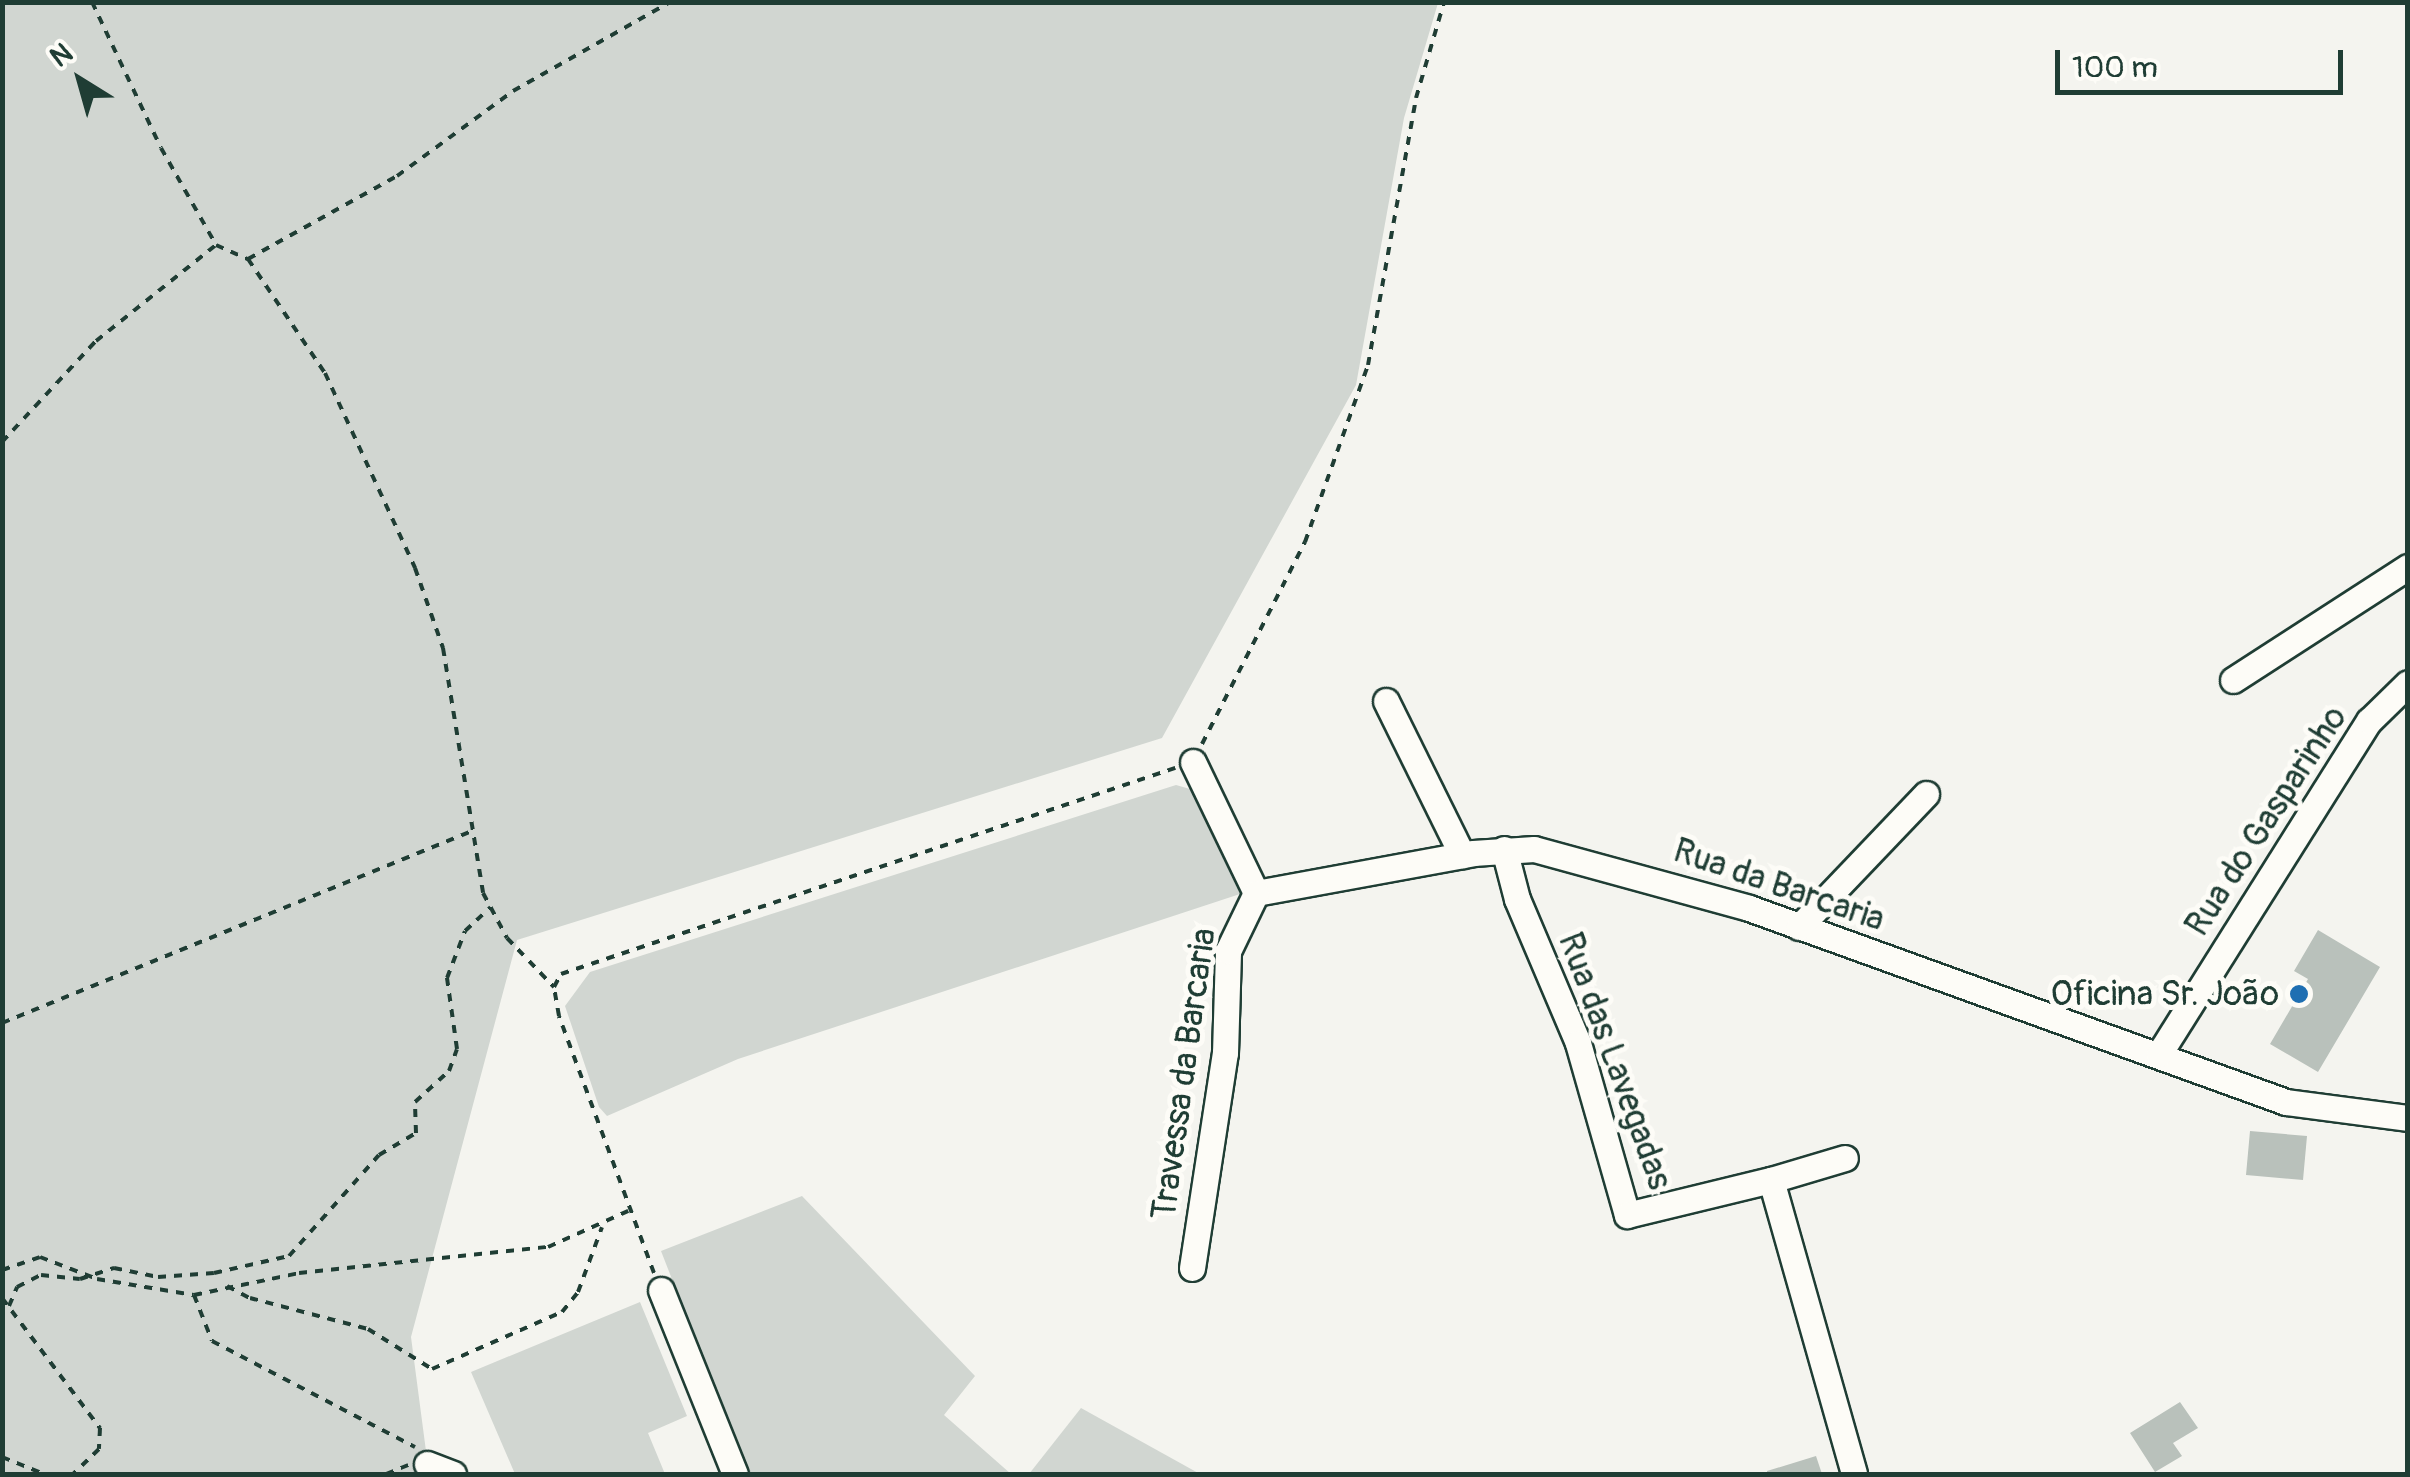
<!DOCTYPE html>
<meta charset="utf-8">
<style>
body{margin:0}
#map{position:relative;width:2410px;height:1477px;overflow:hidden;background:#f4f4ef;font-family:Pangolin,sans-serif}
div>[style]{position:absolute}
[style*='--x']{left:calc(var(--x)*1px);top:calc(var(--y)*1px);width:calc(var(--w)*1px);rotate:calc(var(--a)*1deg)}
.green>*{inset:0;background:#d1d6d1}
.building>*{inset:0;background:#b9c1bb}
.path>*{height:4px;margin-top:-2px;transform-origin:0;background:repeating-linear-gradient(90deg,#1f3d34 0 8px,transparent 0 16px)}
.roads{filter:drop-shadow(2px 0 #1f3d34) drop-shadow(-2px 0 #1f3d34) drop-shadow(0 2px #1f3d34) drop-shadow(0 -2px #1f3d34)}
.minor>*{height:25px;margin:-12.5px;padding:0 12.5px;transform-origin:12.5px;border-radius:12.5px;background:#fdfcf7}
.dots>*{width:28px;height:28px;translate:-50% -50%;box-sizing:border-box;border:5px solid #fdfcf7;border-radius:50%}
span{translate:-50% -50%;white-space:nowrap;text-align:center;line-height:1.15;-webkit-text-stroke:10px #fdfcf7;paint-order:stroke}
.street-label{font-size:35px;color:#1f3d34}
.poi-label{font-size:35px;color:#1f3d34}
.right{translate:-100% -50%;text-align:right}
.frame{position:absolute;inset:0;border:5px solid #1f3d34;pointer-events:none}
.north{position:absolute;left:30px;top:30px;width:100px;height:100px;-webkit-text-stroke:8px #fdfcf7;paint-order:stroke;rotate:323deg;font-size:28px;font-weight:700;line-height:40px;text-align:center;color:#1f3d34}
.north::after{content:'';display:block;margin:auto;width:35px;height:45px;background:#1f3d34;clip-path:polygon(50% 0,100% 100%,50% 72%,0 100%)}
.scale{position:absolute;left:2055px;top:50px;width:288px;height:45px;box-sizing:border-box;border:5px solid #1f3d34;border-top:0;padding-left:12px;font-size:30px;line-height:35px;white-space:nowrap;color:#1f3d34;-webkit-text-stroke:8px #fdfcf7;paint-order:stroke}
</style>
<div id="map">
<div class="green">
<i style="clip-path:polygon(3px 3px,1438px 3px,1404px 118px,1356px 385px,1162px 738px,517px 940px,411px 1337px,429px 1474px,3px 1474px)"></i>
<i style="clip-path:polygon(1176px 785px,1190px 789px,1240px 894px,738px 1059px,607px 1116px,599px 1107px,565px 1006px,590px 972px)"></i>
<i style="clip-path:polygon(802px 1196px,975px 1376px,944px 1415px,1011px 1474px,748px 1474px,661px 1251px)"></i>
<i style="clip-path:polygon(640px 1302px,687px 1416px,648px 1433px,665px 1474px,515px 1474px,471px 1372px)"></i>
<i style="clip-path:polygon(1081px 1408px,1200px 1474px,1029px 1474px)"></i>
</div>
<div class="building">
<i style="clip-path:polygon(2318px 930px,2380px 967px,2318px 1072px,2270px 1044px,2308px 979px,2294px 971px)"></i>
<i style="clip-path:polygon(2250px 1131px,2307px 1136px,2303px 1180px,2246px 1175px)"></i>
<i style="clip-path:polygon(2180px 1402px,2198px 1428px,2173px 1443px,2182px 1456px,2155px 1472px,2130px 1433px)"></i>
<i style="clip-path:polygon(1816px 1456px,1822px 1474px,1767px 1474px,1767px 1471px)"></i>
</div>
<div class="path">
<i style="--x:92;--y:2;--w:161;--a:64.7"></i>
<i style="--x:161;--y:148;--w:112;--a:60.4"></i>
<i style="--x:216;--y:245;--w:35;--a:24"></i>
<i style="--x:248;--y:259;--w:171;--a:-29.1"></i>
<i style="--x:397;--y:176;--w:144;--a:-36.2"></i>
<i style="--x:513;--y:91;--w:180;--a:-29.5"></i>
<i style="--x:248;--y:259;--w:138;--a:56"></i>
<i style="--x:325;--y:373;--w:215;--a:65.2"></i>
<i style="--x:415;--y:568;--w:85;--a:70.7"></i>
<i style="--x:443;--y:648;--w:248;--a:80.7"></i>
<i style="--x:483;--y:893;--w:51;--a:61.9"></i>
<i style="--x:507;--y:938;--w:68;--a:46.2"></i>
<i style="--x:2;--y:442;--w:138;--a:-47.1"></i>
<i style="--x:96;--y:341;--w:154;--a:-38.7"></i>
<i style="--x:1202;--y:744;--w:227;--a:-63"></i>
<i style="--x:1305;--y:542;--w:188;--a:-70.4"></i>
<i style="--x:1368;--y:365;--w:271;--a:-79.8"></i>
<i style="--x:1416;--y:98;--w:100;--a:-73.7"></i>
<i style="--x:2;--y:1023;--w:508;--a:-22.22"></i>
<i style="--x:2;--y:1270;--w:40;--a:-18.9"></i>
<i style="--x:40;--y:1257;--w:61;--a:21.1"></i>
<i style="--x:97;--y:1279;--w:98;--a:9.4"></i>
<i style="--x:194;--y:1295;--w:107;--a:-11.8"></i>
<i style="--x:299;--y:1273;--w:250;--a:-6"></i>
<i style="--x:548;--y:1247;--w:88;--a:-24.2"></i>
<i style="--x:654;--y:1273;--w:274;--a:-110.3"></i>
<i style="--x:559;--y:1016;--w:29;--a:-100"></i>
<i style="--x:554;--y:987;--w:15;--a:-62"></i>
<i style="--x:561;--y:974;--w:648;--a:-18.55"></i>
<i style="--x:227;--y:1286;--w:26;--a:28"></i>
<i style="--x:250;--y:1298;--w:122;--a:14.7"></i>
<i style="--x:368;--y:1329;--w:75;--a:32"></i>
<i style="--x:432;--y:1369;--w:142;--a:-23.7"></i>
<i style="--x:562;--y:1312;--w:26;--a:-51"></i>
<i style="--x:578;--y:1292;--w:69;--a:-69.7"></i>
<i style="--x:194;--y:1295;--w:49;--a:68.6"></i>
<i style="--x:212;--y:1341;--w:229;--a:27.6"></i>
<i style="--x:2;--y:1298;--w:163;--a:53"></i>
<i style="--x:100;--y:1428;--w:21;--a:93"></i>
<i style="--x:99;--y:1449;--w:36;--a:136"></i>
<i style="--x:9;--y:1306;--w:21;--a:-67"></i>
<i style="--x:17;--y:1287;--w:27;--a:-27"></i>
<i style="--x:41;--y:1275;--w:39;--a:6"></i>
<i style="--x:80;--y:1279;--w:36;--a:-18"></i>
<i style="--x:114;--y:1268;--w:45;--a:11.6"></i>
<i style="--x:158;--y:1277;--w:56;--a:-4.1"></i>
<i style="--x:214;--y:1273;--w:77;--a:-12.8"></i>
<i style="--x:289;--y:1256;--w:135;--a:-48.3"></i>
<i style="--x:379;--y:1155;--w:43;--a:-30.7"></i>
<i style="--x:416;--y:1133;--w:31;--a:-92"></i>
<i style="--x:415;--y:1102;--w:46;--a:-42.4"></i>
<i style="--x:449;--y:1071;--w:23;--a:-70"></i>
<i style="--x:457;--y:1049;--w:72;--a:-98"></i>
<i style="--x:447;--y:978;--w:50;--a:-69"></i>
<i style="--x:465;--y:931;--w:35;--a:-43"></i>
<i style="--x:2;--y:1457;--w:45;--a:22"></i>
<i style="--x:386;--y:1474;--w:24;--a:-22"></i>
</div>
<div class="roads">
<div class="minor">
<i style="--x:2233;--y:680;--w:208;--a:-32.9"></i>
<i style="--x:1386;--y:701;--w:172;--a:63.7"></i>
<i style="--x:1193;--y:762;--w:145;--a:64.3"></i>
<i style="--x:1504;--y:849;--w:52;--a:75.4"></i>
<i style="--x:1517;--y:899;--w:156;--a:67"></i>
<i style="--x:1578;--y:1043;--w:179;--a:74.1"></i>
<i style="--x:1627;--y:1215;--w:148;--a:-13.7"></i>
<i style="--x:1771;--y:1180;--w:305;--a:74.2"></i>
<i style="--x:1256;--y:893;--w:221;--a:-10.4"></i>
<i style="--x:1473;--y:853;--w:61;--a:-3.8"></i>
<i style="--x:1534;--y:849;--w:223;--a:15.3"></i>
<i style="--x:1749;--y:908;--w:571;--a:19.86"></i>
<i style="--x:2286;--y:1102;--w:123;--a:7.5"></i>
<i style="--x:1799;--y:927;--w:184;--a:-46.3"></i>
<i style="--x:2159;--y:1054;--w:394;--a:-57.8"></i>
<i style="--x:2369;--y:721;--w:54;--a:-44.3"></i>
<i style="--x:1771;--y:1180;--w:77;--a:-16.6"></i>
<i style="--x:1192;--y:1268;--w:218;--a:-81.3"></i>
<i style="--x:1225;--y:1053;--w:102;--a:-88.3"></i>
<i style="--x:1228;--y:951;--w:64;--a:-64.2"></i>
<i style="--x:661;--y:1290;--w:198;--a:68.1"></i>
<i style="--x:427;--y:1464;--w:28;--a:21"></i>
</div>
</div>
<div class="dots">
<i style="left:2299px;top:994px;background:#1f6fb2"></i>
</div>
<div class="street-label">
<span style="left:2266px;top:821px;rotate:-57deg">Rua do Gasparinho</span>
<span style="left:1779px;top:885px;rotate:19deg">Rua da Barcaria</span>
<span style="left:1615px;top:1061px;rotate:70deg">Rua das Lavegadas</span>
<span style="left:1184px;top:1074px;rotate:-82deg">Travessa da Barcaria</span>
</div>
<div class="poi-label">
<span class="right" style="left:2279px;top:994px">Oficina Sr. João</span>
</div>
<div class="frame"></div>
<div class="north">N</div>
<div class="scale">100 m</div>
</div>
